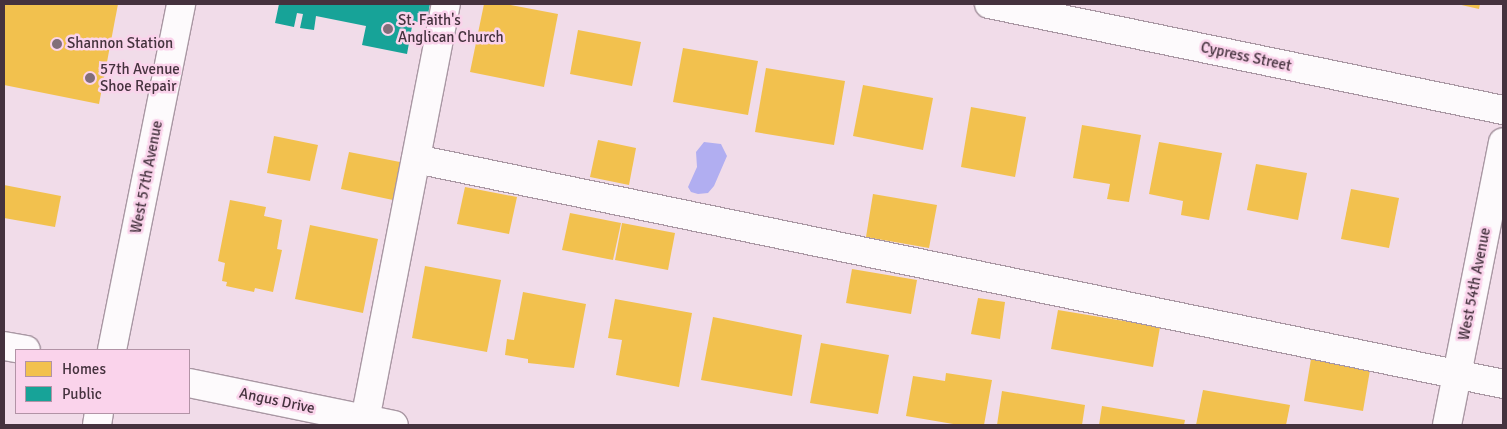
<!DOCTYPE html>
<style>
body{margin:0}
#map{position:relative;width:1507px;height:429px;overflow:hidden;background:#f1dce9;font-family:Signika,sans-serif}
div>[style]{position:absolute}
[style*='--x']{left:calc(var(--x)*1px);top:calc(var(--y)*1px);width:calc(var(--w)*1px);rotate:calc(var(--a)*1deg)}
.water>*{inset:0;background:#b1aef1}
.homes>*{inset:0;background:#f2c14e}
.public>*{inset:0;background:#17a398}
.roads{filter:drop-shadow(1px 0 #a997a3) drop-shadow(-1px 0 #a997a3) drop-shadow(0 1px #a997a3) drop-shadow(0 -1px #a997a3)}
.minor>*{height:28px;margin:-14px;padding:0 14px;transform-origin:14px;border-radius:14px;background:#fdfafc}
.dots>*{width:14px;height:14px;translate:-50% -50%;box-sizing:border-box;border:2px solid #fad3eb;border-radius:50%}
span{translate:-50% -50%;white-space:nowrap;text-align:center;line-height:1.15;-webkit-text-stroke:5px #fad3eb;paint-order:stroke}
.poi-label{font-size:15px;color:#45323e}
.left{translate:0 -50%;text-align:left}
.street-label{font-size:15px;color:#45323e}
.frame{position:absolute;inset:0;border:5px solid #45323e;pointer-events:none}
.legend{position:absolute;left:15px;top:349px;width:175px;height:65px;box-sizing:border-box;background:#fad3eb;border:1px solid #b293a6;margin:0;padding:6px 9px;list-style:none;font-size:15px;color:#45323e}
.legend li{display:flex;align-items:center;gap:10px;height:25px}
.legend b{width:25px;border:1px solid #b293a6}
</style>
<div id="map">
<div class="water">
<i style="clip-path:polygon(704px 142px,721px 144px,727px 156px,714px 186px,708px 193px,698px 194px,691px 192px,688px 187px,697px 167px,696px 152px)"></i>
</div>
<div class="homes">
<i style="clip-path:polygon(4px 4px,118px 4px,99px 104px,4px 85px)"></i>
<i style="clip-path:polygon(484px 4px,506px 4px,558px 14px,544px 87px,470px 72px)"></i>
<i style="clip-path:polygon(1457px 4px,1480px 4px,1479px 9px)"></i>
<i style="clip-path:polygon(578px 30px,641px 42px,632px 86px,570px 74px)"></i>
<i style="clip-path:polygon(683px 48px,758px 61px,748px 115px,673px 102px)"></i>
<i style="clip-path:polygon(766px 68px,845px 81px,834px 145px,755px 132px)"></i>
<i style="clip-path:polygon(863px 85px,933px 98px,923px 150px,853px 136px)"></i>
<i style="clip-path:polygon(971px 107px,1026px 117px,1015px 177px,961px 167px)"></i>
<i style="clip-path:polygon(1082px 125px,1141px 135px,1129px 202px,1107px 199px,1110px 184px,1073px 178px)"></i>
<i style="clip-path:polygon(274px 136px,318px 145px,310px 181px,267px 173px)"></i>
<i style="clip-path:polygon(598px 140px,636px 148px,629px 185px,590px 177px)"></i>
<i style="clip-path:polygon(1159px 142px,1222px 153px,1209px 220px,1181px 215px,1183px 201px,1149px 194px)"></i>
<i style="clip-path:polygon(349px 152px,400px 162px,393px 200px,341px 189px)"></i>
<i style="clip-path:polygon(1256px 164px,1307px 173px,1298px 220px,1247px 210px)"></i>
<i style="clip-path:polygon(4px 185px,61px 196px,55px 227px,4px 218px)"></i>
<i style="clip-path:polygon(465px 187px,517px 197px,509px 234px,457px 224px)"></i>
<i style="clip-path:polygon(1351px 189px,1399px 198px,1389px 248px,1341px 239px)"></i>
<i style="clip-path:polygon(873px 194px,937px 205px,929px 248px,866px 237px)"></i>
<i style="clip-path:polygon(230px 200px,266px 207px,264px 216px,282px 220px,277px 249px,282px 250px,273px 292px,255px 288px,254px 292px,226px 286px,227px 282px,222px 281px,225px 263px,218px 261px)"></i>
<i style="clip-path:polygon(570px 213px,621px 223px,613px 260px,562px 250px)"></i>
<i style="clip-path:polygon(622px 223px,675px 233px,668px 270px,615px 260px)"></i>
<i style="clip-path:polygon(310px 225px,378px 239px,363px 313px,295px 299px)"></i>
<i style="clip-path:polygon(425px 266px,501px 280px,487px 352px,412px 338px)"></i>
<i style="clip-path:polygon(852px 269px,917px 280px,911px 314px,846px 303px)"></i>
<i style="clip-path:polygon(523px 292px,586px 304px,574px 368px,528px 363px,528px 359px,505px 355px,507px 339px,514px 340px)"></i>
<i style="clip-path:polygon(978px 298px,1005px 302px,1000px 339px,971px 334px)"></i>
<i style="clip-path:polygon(615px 299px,692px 313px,679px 387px,616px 375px,622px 340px,608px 338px)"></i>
<i style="clip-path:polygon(1058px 310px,1160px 327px,1153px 367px,1051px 349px)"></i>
<i style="clip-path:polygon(713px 317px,802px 335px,792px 396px,701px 380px)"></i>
<i style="clip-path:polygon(821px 343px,889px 355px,878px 414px,810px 403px)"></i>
<i style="clip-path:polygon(1311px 359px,1370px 370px,1363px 411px,1304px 401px)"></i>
<i style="clip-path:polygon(946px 373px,992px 380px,984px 425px,959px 425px,906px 416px,913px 376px,945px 381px)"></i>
<i style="clip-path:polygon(1203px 390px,1290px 405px,1286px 425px,1196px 425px)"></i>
<i style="clip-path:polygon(1002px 391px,1085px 405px,1082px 425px,997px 425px)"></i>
<i style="clip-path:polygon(1102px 406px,1185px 420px,1184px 425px,1099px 425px)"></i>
</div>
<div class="public">
<i style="clip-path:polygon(279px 4px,430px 4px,426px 24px,413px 21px,407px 54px,362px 45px,366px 26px,316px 16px,314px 30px,300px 28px,303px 14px,297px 13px,294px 27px,275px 23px)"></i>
</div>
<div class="roads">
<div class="minor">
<i style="--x:989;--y:4;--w:525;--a:11.65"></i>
<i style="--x:416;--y:159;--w:1110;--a:11.69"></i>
<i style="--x:4;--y:346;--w:22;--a:10"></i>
<i style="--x:112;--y:350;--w:353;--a:-78.7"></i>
<i style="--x:189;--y:383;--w:209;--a:11.6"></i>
<i style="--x:97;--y:425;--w:12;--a:-81"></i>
<i style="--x:364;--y:425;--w:429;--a:-79"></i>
<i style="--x:1447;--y:425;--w:288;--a:-78.8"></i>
</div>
</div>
<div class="dots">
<i style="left:388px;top:29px;background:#816e7a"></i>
<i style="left:57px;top:44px;background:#816e7a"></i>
<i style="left:90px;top:78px;background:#816e7a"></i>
</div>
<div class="poi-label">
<span class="left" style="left:398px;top:29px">St. Faith's<br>Anglican Church</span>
<span class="left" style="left:67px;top:44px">Shannon Station</span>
<span class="left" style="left:100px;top:78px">57th Avenue<br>Shoe Repair</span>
</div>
<div class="street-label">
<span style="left:1246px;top:57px;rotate:12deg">Cypress Street</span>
<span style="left:147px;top:177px;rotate:-79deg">West 57th Avenue</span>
<span style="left:1475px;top:284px;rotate:-79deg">West 54th Avenue</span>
<span style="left:277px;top:401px;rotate:12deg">Angus Drive</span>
</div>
<div class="frame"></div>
<ul class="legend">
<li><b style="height:14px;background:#f2c14e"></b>Homes</li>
<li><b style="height:14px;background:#17a398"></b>Public</li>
</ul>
</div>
